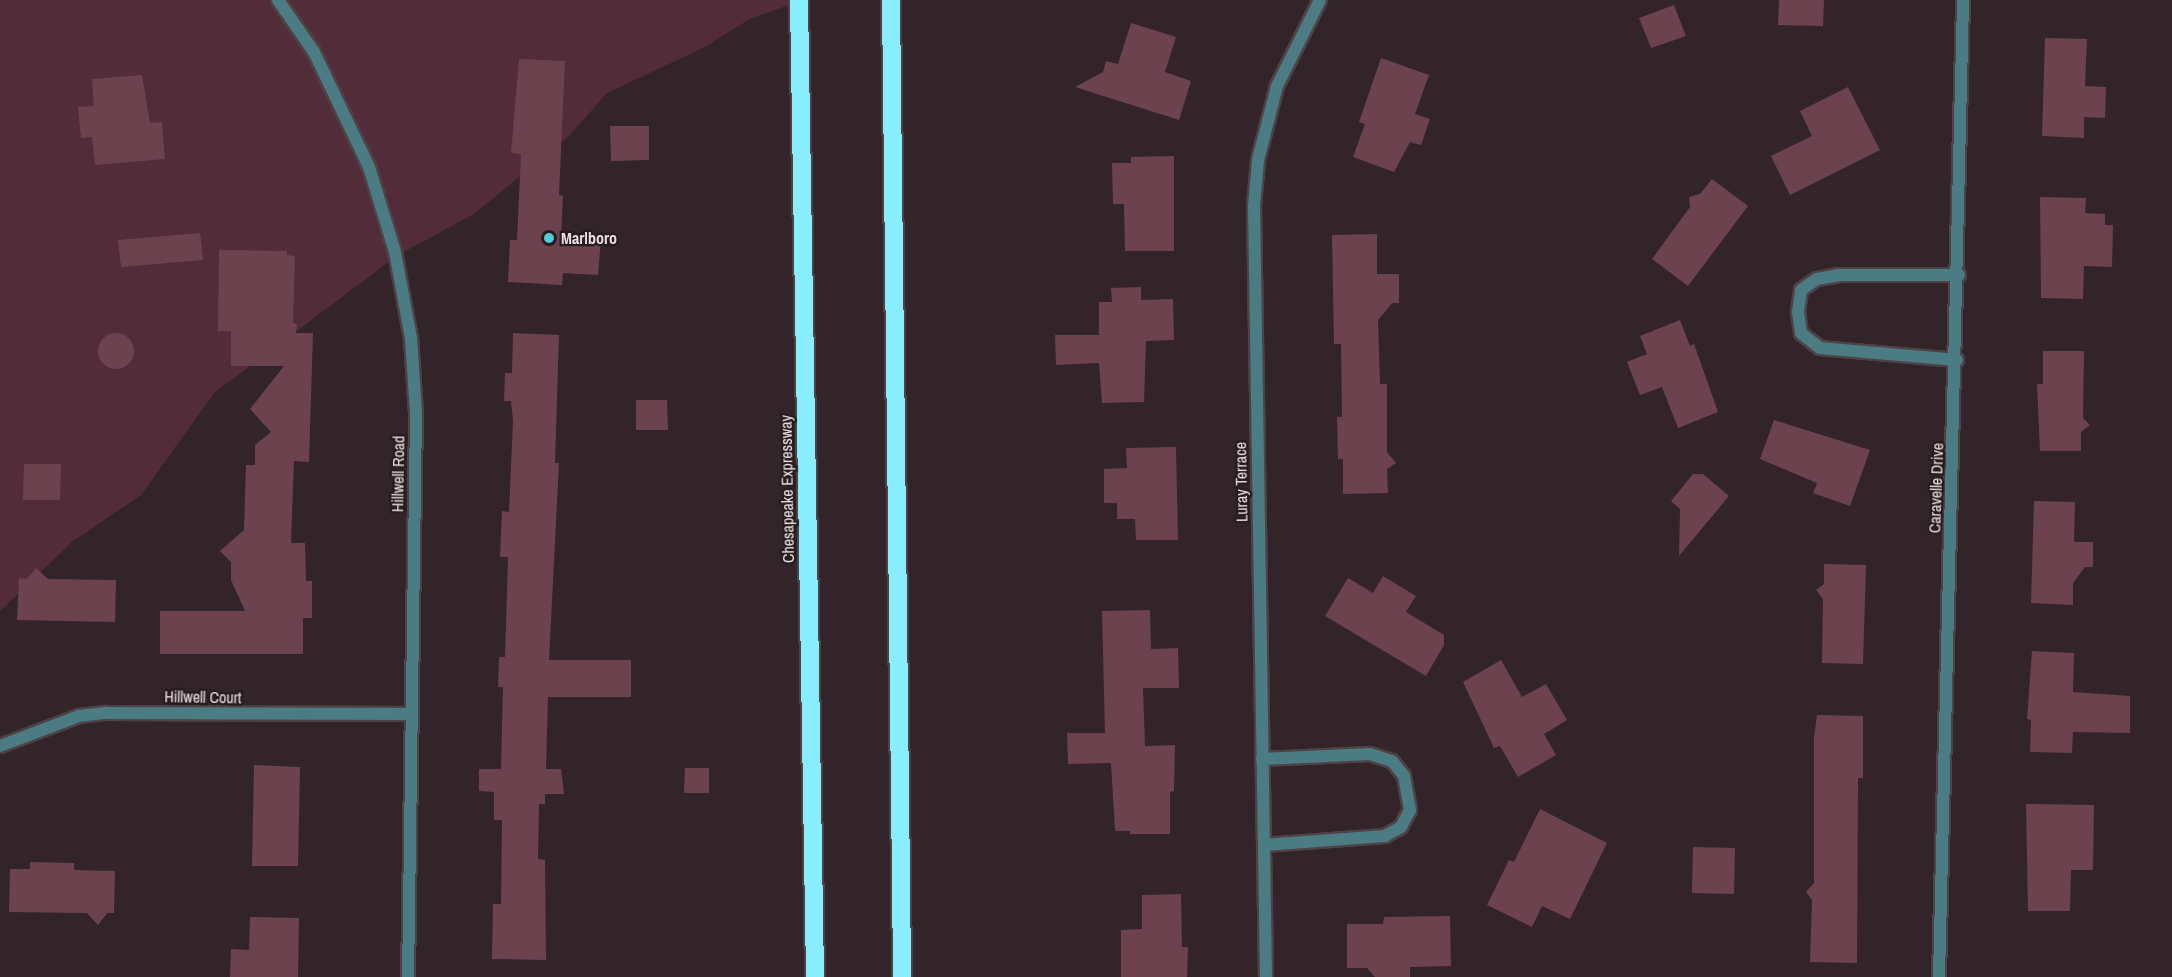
<!DOCTYPE html>
<style>
body{margin:0}
#map{position:relative;width:2172px;height:977px;overflow:hidden;background:#322428;font-family:"Archivo Narrow",sans-serif}
div>[style]{position:absolute}
[style*='--x']{left:calc(var(--x)*1px);top:calc(var(--y)*1px);width:calc(var(--w)*1px);rotate:calc(var(--a)*1deg)}
.green>*{inset:0;background:#522c38}
.building>*{inset:0;background:#6d424f}
.round{border-radius:50%}
.roads{filter:drop-shadow(2px 0 #4f4246) drop-shadow(-2px 0 #4f4246) drop-shadow(0 2px #4f4246) drop-shadow(0 -2px #4f4246)}
.service>*{height:12px;margin:-6px;padding:0 6px;transform-origin:6px;border-radius:6px;background:#4b7c84}
.minor>*{height:12px;margin:-6px;padding:0 6px;transform-origin:6px;border-radius:6px;background:#4b7c84}
.tertiary>*{height:12px;margin:-6px;padding:0 6px;transform-origin:6px;border-radius:6px;background:#4b7c84}
.motorway>*{height:18px;margin:-9px;padding:0 9px;transform-origin:9px;border-radius:9px;background:#88edfd}
.dots>*{width:16px;height:16px;translate:-50% -50%;box-sizing:border-box;border:3px solid #281b1e;border-radius:50%}
span{translate:-50% -50%;white-space:nowrap;text-align:center;line-height:1.15;-webkit-text-stroke:4.5px #281b1e;paint-order:stroke}
.poi-label{font-size:16px;color:#eae1e3;font-weight:700}
.left{translate:0 -50%;text-align:left}
.street-label{font-size:16px;color:#eae1e3}
</style>
<div id="map">
<div class="green">
<i style="clip-path:polygon(0 0,803px 0,750px 19px,703px 48px,607px 93px,569px 136px,474px 214px,398px 255px,214px 393px,141px 495px,72px 542px,0 611px)"></i>
</div>
<div class="building">
<i style="clip-path:polygon(1779px 0,1824px 0,1823px 26px,1778px 25px)"></i>
<i style="clip-path:polygon(1674px 5px,1686px 36px,1651px 48px,1639px 18px)"></i>
<i style="clip-path:polygon(1131px 23px,1176px 37px,1165px 72px,1191px 81px,1179px 120px,1075px 87px,1103px 72px,1106px 61px,1118px 64px)"></i>
<i style="clip-path:polygon(2045px 38px,2087px 39px,2085px 86px,2106px 87px,2105px 118px,2084px 117px,2084px 138px,2042px 136px)"></i>
<i style="clip-path:polygon(1381px 58px,1429px 75px,1415px 114px,1430px 119px,1421px 145px,1410px 142px,1394px 172px,1353px 157px,1365px 124px,1359px 122px)"></i>
<i style="clip-path:polygon(519px 59px,565px 61px,559px 195px,563px 196px,561px 237px,601px 239px,598px 275px,563px 273px,562px 285px,508px 282px,510px 240px,517px 240px,521px 154px,511px 153px)"></i>
<i style="clip-path:polygon(142px 75px,150px 123px,162px 122px,165px 159px,95px 165px,92px 137px,81px 138px,78px 107px,94px 106px,92px 79px)"></i>
<i style="clip-path:polygon(1848px 87px,1880px 150px,1790px 195px,1771px 156px,1812px 136px,1800px 111px)"></i>
<i style="clip-path:polygon(610px 126px,649px 126px,649px 160px,611px 161px)"></i>
<i style="clip-path:polygon(1174px 156px,1174px 251px,1125px 251px,1124px 204px,1113px 204px,1112px 163px,1131px 163px,1131px 157px)"></i>
<i style="clip-path:polygon(1712px 179px,1748px 206px,1688px 286px,1652px 259px,1690px 207px,1689px 197px,1700px 194px)"></i>
<i style="clip-path:polygon(2040px 197px,2086px 198px,2085px 213px,2105px 214px,2105px 225px,2113px 225px,2112px 267px,2084px 266px,2083px 299px,2041px 298px)"></i>
<i style="clip-path:polygon(200px 233px,203px 260px,121px 267px,118px 240px)"></i>
<i style="clip-path:polygon(1377px 234px,1377px 274px,1399px 274px,1399px 303px,1392px 303px,1378px 320px,1380px 384px,1387px 384px,1387px 452px,1396px 463px,1387px 469px,1388px 493px,1343px 494px,1343px 459px,1338px 459px,1337px 417px,1342px 417px,1341px 344px,1334px 344px,1332px 235px)"></i>
<i style="clip-path:polygon(219px 250px,287px 251px,287px 255px,295px 256px,293px 323px,297px 324px,296px 333px,313px 333px,309px 462px,294px 461px,291px 543px,305px 543px,306px 581px,312px 581px,312px 618px,303px 618px,303px 654px,160px 654px,160px 611px,245px 611px,231px 580px,231px 562px,220px 551px,244px 530px,246px 465px,255px 465px,255px 445px,271px 432px,250px 409px,284px 366px,231px 366px,231px 331px,218px 331px)"></i>
<i style="clip-path:polygon(1141px 287px,1141px 300px,1173px 299px,1174px 340px,1146px 341px,1144px 402px,1102px 403px,1099px 363px,1056px 365px,1055px 335px,1099px 335px,1099px 302px,1112px 302px,1111px 288px)"></i>
<i style="clip-path:polygon(1680px 320px,1690px 346px,1694px 344px,1718px 412px,1678px 428px,1662px 387px,1640px 395px,1627px 362px,1647px 354px,1640px 336px)"></i>
<i class="round" style="left:98px;top:333px;width:36px;height:36px"></i>
<i style="clip-path:polygon(513px 333px,559px 335px,555px 463px,559px 463px,549px 660px,631px 660px,631px 697px,548px 697px,546px 769px,561px 769px,564px 794px,545px 794px,545px 804px,539px 804px,538px 859px,545px 860px,546px 960px,492px 959px,493px 904px,501px 904px,502px 820px,494px 820px,494px 792px,479px 791px,479px 769px,501px 769px,503px 687px,498px 687px,499px 657px,505px 657px,508px 557px,500px 557px,502px 511px,509px 512px,513px 421px,511px 401px,504px 401px,505px 373px,512px 373px)"></i>
<i style="clip-path:polygon(2043px 351px,2084px 351px,2083px 418px,2090px 425px,2081px 432px,2081px 451px,2040px 451px,2037px 384px,2043px 384px)"></i>
<i style="clip-path:polygon(636px 400px,667px 400px,668px 430px,636px 430px)"></i>
<i style="clip-path:polygon(1774px 420px,1870px 450px,1850px 506px,1813px 493px,1817px 483px,1760px 459px)"></i>
<i style="clip-path:polygon(1176px 447px,1178px 540px,1136px 540px,1135px 519px,1117px 519px,1117px 503px,1104px 503px,1104px 469px,1127px 468px,1126px 448px)"></i>
<i style="clip-path:polygon(24px 464px,61px 464px,60px 500px,23px 500px)"></i>
<i style="clip-path:polygon(1693px 474px,1703px 474px,1729px 496px,1679px 556px,1680px 509px,1671px 501px)"></i>
<i style="clip-path:polygon(2034px 501px,2075px 502px,2074px 542px,2093px 542px,2093px 567px,2085px 567px,2073px 583px,2073px 605px,2031px 603px)"></i>
<i style="clip-path:polygon(1824px 564px,1866px 565px,1863px 664px,1822px 663px,1823px 599px,1816px 590px,1824px 584px)"></i>
<i style="clip-path:polygon(36px 568px,48px 579px,116px 580px,115px 622px,17px 620px,19px 578px,27px 579px)"></i>
<i style="clip-path:polygon(1383px 576px,1416px 596px,1406px 612px,1444px 635px,1444px 645px,1426px 676px,1325px 616px,1348px 578px,1373px 593px)"></i>
<i style="clip-path:polygon(1150px 610px,1151px 649px,1178px 648px,1179px 688px,1143px 688px,1145px 746px,1175px 745px,1174px 791px,1170px 792px,1170px 834px,1130px 834px,1130px 831px,1115px 831px,1111px 763px,1068px 764px,1067px 733px,1105px 733px,1102px 611px)"></i>
<i style="clip-path:polygon(2032px 651px,2074px 653px,2073px 692px,2130px 696px,2130px 733px,2073px 732px,2072px 753px,2030px 752px,2031px 720px,2027px 719px)"></i>
<i style="clip-path:polygon(1501px 660px,1522px 697px,1546px 684px,1567px 720px,1544px 734px,1556px 755px,1518px 777px,1500px 746px,1494px 748px,1463px 682px)"></i>
<i style="clip-path:polygon(1817px 715px,1863px 716px,1863px 778px,1858px 778px,1857px 963px,1810px 962px,1812px 900px,1806px 892px,1814px 883px,1814px 738px)"></i>
<i style="clip-path:polygon(254px 765px,300px 767px,298px 866px,252px 866px)"></i>
<i style="clip-path:polygon(685px 768px,709px 768px,709px 793px,684px 793px)"></i>
<i style="clip-path:polygon(2026px 804px,2094px 805px,2093px 870px,2071px 870px,2070px 911px,2028px 911px)"></i>
<i style="clip-path:polygon(1540px 809px,1607px 843px,1570px 919px,1542px 906px,1532px 927px,1487px 905px,1509px 860px,1514px 862px)"></i>
<i style="clip-path:polygon(1693px 847px,1735px 848px,1734px 894px,1692px 893px)"></i>
<i style="clip-path:polygon(30px 862px,74px 863px,74px 870px,115px 871px,114px 913px,107px 913px,98px 925px,87px 913px,9px 912px,10px 869px,30px 869px)"></i>
<i style="clip-path:polygon(1181px 894px,1182px 947px,1188px 947px,1187px 977px,1121px 977px,1121px 930px,1142px 929px,1142px 895px)"></i>
<i style="clip-path:polygon(1450px 916px,1451px 966px,1410px 967px,1410px 977px,1375px 977px,1367px 968px,1347px 968px,1347px 924px,1383px 924px,1384px 917px)"></i>
<i style="clip-path:polygon(250px 917px,299px 918px,298px 977px,230px 977px,231px 949px,249px 950px)"></i>
</div>
<div class="roads">
<div class="service">
<i style="--x:1262;--y:759;--w:108;--a:-2.7"></i>
<i style="--x:1370;--y:754;--w:23;--a:18"></i>
<i style="--x:1392;--y:761;--w:19;--a:51"></i>
<i style="--x:1404;--y:776;--w:35;--a:80"></i>
<i style="--x:1410;--y:810;--w:19;--a:118"></i>
<i style="--x:1401;--y:827;--w:18;--a:151"></i>
<i style="--x:1385;--y:836;--w:121;--a:175.7"></i>
</div>
<div class="minor">
<i style="--x:1957;--y:360;--w:138;--a:-175"></i>
<i style="--x:1820;--y:348;--w:24;--a:-142"></i>
<i style="--x:1801;--y:333;--w:21;--a:-98"></i>
<i style="--x:1798;--y:312;--w:22;--a:-82"></i>
<i style="--x:1801;--y:290;--w:19;--a:-35"></i>
<i style="--x:1817;--y:279;--w:23;--a:-10"></i>
<i style="--x:1840;--y:275;--w:119;--a:0"></i>
<i style="--x:0;--y:746;--w:85;--a:-20.8"></i>
<i style="--x:79;--y:716;--w:26;--a:-7"></i>
<i style="--x:105;--y:713;--w:305;--a:0.2"></i>
<i style="--x:1266;--y:977;--w:771;--a:-90.89"></i>
<i style="--x:1254;--y:206;--w:46;--a:-85"></i>
<i style="--x:1258;--y:160;--w:76;--a:-75.6"></i>
<i style="--x:1277;--y:86;--w:96;--a:-63.4"></i>
<i style="--x:1939;--y:977;--w:977;--a:-88.59"></i>
</div>
<div class="tertiary">
<i style="--x:278;--y:0;--w:63;--a:55.3"></i>
<i style="--x:314;--y:52;--w:127;--a:64.4"></i>
<i style="--x:369;--y:167;--w:89;--a:73"></i>
<i style="--x:395;--y:252;--w:87;--a:79.5"></i>
<i style="--x:411;--y:338;--w:76;--a:86.2"></i>
<i style="--x:416;--y:414;--w:563;--a:90.81"></i>
</div>
<div class="motorway">
<i style="--x:799;--y:0;--w:977;--a:89.06"></i>
<i style="--x:891;--y:0;--w:977;--a:89.35"></i>
</div>
</div>
<div class="dots">
<i style="left:549px;top:238px;background:#53cadc"></i>
</div>
<div class="poi-label">
<span class="left" style="left:561px;top:238px">Marlboro</span>
</div>
<div class="street-label">
<span style="left:398px;top:474px;rotate:-89deg">Hillwell Road</span>
<span style="left:1241px;top:482px;rotate:-91deg">Luray Terrace</span>
<span style="left:1936px;top:488px;rotate:-88deg">Caravelle Drive</span>
<span style="left:787px;top:489px;rotate:-91deg">Chesapeake Expressway</span>
<span style="left:203px;top:697px;rotate:1deg">Hillwell Court</span>
</div>
</div>
